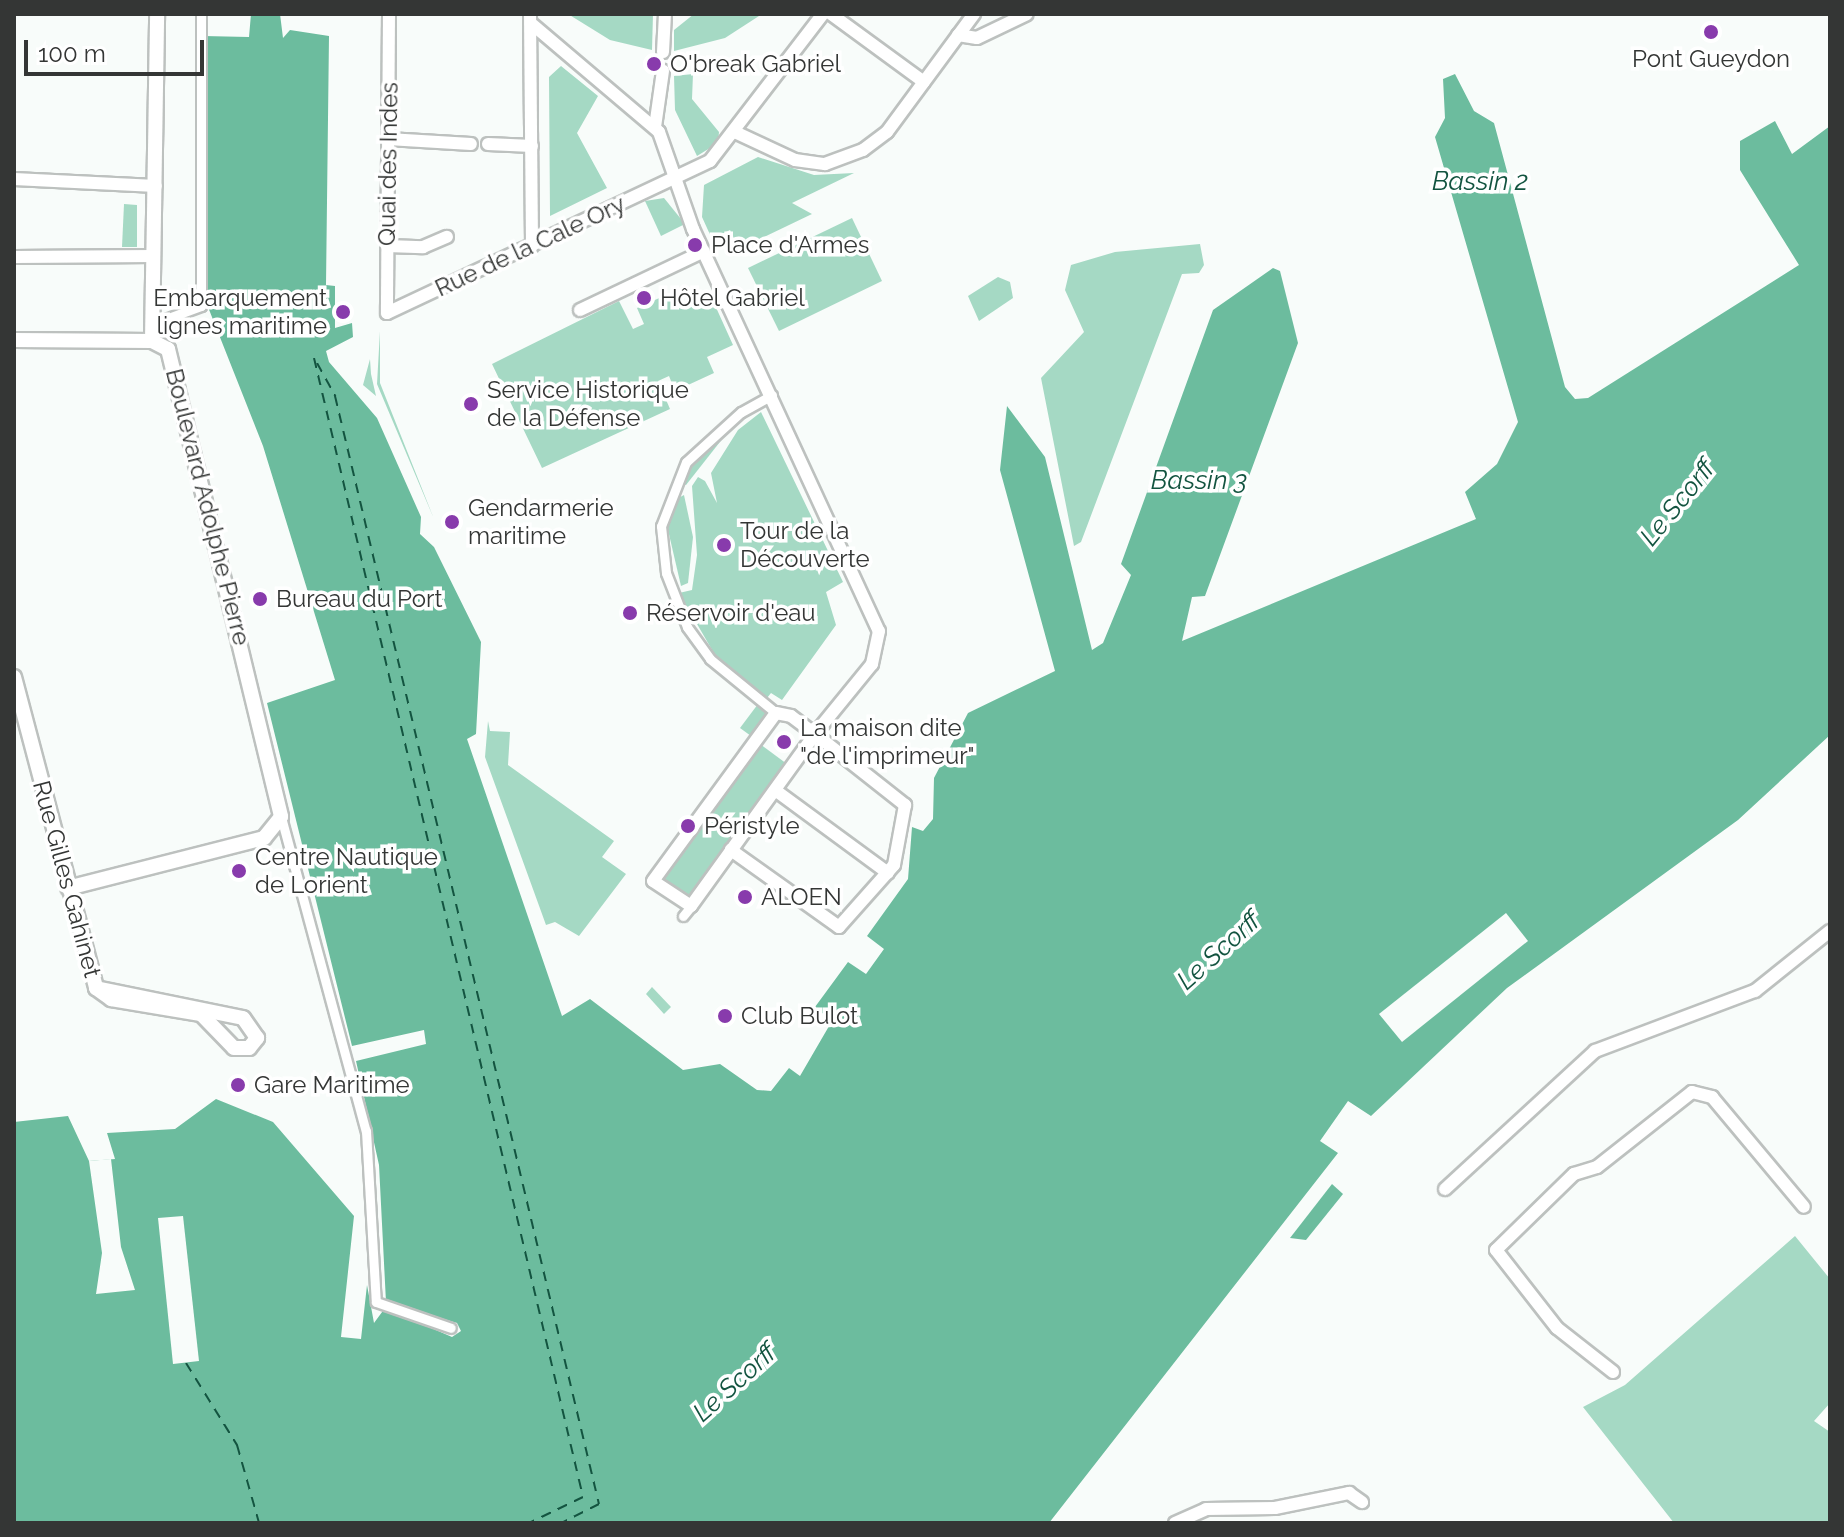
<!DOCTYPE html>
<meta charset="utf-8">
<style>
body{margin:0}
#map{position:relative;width:1844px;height:1537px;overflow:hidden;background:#f8fcfa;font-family:Raleway,sans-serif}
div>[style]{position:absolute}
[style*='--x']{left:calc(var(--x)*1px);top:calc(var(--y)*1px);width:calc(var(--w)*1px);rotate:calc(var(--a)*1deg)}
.green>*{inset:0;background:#a5d9c4}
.water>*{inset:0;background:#6cbc9e}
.pier>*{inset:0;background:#f8fcfa}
.ferry>*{height:2px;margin-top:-1px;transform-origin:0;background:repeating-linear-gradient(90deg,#135440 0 10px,transparent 0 18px)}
.roads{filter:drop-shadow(2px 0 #bdc1bf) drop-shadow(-2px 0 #bdc1bf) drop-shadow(0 2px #bdc1bf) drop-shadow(0 -2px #bdc1bf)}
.pedestrian>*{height:9px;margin:-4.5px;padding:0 4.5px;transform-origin:4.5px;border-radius:4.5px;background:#fff}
.minor>*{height:12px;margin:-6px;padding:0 6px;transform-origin:6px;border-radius:6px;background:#fff}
.tertiary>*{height:14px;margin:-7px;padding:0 7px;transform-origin:7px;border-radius:7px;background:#fff}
.dots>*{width:22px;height:22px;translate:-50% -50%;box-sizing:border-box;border:4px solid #fff;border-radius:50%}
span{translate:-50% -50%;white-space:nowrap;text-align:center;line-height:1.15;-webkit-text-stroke:7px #fff;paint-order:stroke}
.poi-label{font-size:24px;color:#343635}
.left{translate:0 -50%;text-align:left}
.right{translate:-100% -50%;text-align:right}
.street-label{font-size:24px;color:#343635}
.water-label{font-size:26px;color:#135440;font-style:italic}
.frame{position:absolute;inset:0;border:16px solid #343635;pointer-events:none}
.scale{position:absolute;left:24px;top:40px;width:180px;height:36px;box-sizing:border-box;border:4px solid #343635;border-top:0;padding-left:10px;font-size:24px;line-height:28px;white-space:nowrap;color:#343635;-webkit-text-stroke:6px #fff;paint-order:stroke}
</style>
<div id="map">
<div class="green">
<i style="clip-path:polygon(568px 14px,653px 14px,652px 50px,610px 40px)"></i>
<i style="clip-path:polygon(694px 14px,757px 14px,759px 16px,725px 38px,674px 51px,674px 30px)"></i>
<i style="clip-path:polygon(561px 66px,598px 96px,577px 133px,607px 188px,550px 216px,549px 77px)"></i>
<i style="clip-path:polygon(693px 74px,692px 99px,719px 132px,718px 143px,697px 156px,675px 110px,674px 76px)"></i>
<i style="clip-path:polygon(758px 157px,814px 175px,854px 173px,792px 203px,812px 214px,739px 249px,730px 230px,712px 239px,702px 217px,704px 185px)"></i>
<i style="clip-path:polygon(664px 198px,685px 224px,661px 236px,645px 201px)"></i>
<i style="clip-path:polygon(124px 204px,137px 205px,137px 247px,122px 247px)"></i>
<i style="clip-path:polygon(852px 218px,882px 281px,779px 331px,748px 268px)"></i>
<i style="clip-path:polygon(1200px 244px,1204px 265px,1199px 273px,1182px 274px,1081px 542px,1074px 546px,1041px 378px,1084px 332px,1065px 290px,1071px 265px,1115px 252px)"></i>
<i style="clip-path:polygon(998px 277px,1010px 282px,1013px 298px,979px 321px,968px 296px)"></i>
<i style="clip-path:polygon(675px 291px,683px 306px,709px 294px,714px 303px,733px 345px,707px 357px,714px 373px,675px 391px,669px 376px,658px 381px,670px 409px,542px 468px,492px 364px,619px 301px,633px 329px,644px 324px,637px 308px)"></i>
<i style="clip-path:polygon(380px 331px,380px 383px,434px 519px,377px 384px)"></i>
<i style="clip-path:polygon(370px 359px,371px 374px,376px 396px,363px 385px)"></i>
<i style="clip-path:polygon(761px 412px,843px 582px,826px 592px,836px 625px,782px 700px,771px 693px,767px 698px,715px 655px,679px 593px,692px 590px,697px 555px,692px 486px,698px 477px,705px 481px,717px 503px,711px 473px,738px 430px)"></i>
<i style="clip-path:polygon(738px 419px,686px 485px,683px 484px,692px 465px)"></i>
<i style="clip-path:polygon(684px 495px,693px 537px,688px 583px,681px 586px,668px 530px,671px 502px)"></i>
<i style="clip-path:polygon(758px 704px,768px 713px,751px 736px,740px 728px)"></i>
<i style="clip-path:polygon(488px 721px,490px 731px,510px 732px,508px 765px,614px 841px,602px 857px,626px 874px,579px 936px,555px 922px,546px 925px,485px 757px)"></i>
<i style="clip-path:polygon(760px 744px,787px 764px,688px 898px,661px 878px)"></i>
<i style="clip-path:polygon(652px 987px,671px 1007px,664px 1014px,646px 994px)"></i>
<i style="clip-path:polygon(1795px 1236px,1830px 1279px,1830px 1403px,1814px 1421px,1830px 1432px,1830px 1523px,1674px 1523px,1583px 1407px,1625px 1385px)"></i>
</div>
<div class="water">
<i style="clip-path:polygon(251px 14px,280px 14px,283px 38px,290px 30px,329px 36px,326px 285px,335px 286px,335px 328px,352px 323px,353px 337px,326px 351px,329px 362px,377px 418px,421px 517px,420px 534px,434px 547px,481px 642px,476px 734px,467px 739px,562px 1016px,590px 999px,683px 1070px,720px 1064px,757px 1090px,771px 1091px,789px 1068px,800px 1076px,832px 1021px,815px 1007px,848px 962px,866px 974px,884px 949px,867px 936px,908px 879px,912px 827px,923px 831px,933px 819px,934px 778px,968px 713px,1055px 671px,1000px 470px,1007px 406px,1045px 457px,1092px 650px,1103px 643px,1131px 575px,1121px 564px,1213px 310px,1273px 268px,1280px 271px,1298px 343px,1205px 596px,1192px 597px,1182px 641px,1476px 519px,1465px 492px,1497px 464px,1518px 422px,1435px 137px,1445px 118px,1443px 79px,1455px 74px,1474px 111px,1494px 123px,1565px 387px,1575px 399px,1588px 398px,1799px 265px,1740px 170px,1740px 141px,1775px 121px,1792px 154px,1830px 126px,1830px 735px,1738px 820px,1507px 988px,1371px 1116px,1348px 1101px,1320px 1141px,1338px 1153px,1049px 1523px,14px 1523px,14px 1122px,68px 1116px,89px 1161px,115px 1159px,107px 1133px,175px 1129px,216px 1099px,273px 1122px,354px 1216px,341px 1337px,361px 1339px,367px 1285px,374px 1323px,385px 1308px,452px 1337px,461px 1331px,457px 1323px,386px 1302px,379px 1165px,356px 1061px,426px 1044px,424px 1030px,352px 1046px,267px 703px,335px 680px,263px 446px,208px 307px,203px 36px,249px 37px)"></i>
<i style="clip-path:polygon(1332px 1184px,1343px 1194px,1306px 1240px,1290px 1238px)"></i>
</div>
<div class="pier">
<i style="clip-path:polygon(1506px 913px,1528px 941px,1402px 1042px,1379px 1014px)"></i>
<i style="clip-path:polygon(111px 1159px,121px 1247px,135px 1290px,96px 1294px,102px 1253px,89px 1161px)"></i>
<i style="clip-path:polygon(183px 1216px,199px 1361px,173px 1364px,158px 1218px)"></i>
</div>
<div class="ferry">
<i style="--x:314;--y:358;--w:1170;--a:76.71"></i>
<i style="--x:583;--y:1497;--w:60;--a:154.3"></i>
<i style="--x:317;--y:363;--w:38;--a:61"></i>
<i style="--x:335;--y:396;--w:1139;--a:76.6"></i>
<i style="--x:599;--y:1504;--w:42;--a:153.4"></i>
<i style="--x:186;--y:1363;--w:97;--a:58.1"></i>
<i style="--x:237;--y:1445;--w:81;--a:74.2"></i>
</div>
<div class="roads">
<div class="pedestrian">
<i style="--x:152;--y:324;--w:52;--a:-20.2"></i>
<i style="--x:201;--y:306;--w:292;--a:-90"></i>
<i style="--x:772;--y:395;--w:35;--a:151"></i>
<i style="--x:741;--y:412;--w:74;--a:137.7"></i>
<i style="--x:686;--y:462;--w:69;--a:111.3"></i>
<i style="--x:661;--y:526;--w:47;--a:83.9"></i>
<i style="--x:666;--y:573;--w:58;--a:68.7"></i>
<i style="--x:687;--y:627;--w:39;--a:54"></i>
<i style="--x:710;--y:659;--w:85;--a:39.3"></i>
<i style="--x:281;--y:817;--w:325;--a:74.9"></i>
<i style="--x:366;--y:1131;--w:171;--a:86.7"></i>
<i style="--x:376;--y:1302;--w:79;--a:19.1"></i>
<i style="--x:683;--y:916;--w:13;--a:-51"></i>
</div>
<div class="minor">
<i style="--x:389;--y:14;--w:299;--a:90.4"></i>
<i style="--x:387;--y:313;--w:357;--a:-25.2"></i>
<i style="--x:710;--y:161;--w:185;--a:-52.5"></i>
<i style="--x:530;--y:14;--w:232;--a:89.5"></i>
<i style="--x:831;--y:14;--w:115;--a:36.2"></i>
<i style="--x:533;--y:25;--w:165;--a:40.3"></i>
<i style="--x:659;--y:132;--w:103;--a:70.7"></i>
<i style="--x:693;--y:229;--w:443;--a:65.2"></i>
<i style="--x:879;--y:631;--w:34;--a:102"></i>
<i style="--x:872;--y:664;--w:90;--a:129.2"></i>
<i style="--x:815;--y:734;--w:212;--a:125.8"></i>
<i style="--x:691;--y:906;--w:45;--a:-146.7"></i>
<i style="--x:653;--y:881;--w:208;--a:-53.8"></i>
<i style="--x:776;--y:713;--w:15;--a:11"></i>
<i style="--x:791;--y:716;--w:30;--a:37"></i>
<i style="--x:815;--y:734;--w:115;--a:38.3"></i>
<i style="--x:905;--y:805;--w:61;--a:100.4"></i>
<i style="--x:894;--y:865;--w:83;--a:131.6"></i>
<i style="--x:839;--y:927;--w:133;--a:-144.5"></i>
<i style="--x:958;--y:35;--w:19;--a:9"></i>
<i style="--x:977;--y:38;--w:55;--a:-25.6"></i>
<i style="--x:663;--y:52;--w:38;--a:-87"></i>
<i style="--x:655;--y:127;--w:57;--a:-81.9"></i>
<i style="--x:737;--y:133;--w:64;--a:25"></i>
<i style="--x:795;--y:160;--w:30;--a:8"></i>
<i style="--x:825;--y:164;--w:40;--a:-20.2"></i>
<i style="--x:863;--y:150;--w:30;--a:-37"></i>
<i style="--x:887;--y:132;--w:147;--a:-53.6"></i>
<i style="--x:388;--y:139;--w:83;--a:3.4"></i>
<i style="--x:488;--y:144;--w:44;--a:2.6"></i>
<i style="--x:14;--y:179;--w:142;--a:2.8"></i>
<i style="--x:387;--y:246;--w:36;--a:2"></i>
<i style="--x:423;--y:247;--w:26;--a:-23"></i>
<i style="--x:14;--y:257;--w:140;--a:-0.4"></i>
<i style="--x:580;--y:310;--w:137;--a:-25.4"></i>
<i style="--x:775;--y:790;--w:140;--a:36.3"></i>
<i style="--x:1445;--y:1189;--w:204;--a:-42.6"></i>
<i style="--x:1595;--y:1051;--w:171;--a:-20.6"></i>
<i style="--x:1755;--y:991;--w:96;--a:-38.7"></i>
<i style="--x:1613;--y:1372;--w:71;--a:-141.8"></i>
<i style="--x:1557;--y:1328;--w:99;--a:-128"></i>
<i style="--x:1496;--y:1250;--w:109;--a:-44.3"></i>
<i style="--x:1574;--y:1174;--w:24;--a:-17"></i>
<i style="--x:1597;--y:1167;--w:121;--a:-38.3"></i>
<i style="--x:1692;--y:1092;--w:21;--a:14"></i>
<i style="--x:1712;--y:1097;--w:143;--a:50.1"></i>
<i style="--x:1175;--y:1523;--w:34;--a:-24"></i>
<i style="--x:1206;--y:1509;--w:69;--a:-0.8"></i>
<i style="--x:1275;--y:1508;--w:76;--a:-11.5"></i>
<i style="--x:1349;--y:1493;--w:16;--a:35"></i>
</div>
<div class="tertiary">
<i style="--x:14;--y:340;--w:138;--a:0.4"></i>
<i style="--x:152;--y:341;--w:18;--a:27"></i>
<i style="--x:168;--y:349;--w:481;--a:76.4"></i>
<i style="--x:281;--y:817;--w:27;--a:129"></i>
<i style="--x:264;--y:838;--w:202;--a:165.7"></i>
<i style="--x:152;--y:341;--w:327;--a:-89.1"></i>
<i style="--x:14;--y:677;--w:322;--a:75.2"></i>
<i style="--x:96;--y:988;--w:19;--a:36"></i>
<i style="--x:111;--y:999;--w:91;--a:9.5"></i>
<i style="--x:201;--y:1014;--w:47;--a:45.9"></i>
<i style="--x:234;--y:1048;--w:15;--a:0"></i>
<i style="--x:249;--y:1048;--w:13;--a:-51"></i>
<i style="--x:257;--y:1038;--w:24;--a:-125"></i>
<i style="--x:243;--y:1018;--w:150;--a:-168.5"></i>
</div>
</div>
<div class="dots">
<i style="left:1711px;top:32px;background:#883bac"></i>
<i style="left:654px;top:64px;background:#883bac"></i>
<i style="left:695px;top:245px;background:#883bac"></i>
<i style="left:644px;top:298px;background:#883bac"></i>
<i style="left:343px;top:312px;background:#883bac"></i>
<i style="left:471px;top:404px;background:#883bac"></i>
<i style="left:452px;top:522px;background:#883bac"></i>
<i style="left:724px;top:545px;background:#883bac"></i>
<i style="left:260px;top:599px;background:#883bac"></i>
<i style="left:630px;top:613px;background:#883bac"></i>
<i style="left:784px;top:742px;background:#883bac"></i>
<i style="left:688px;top:826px;background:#883bac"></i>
<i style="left:239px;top:871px;background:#883bac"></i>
<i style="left:745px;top:897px;background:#883bac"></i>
<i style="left:725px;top:1016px;background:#883bac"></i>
<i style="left:238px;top:1085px;background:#883bac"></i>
</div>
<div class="poi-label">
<span style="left:1711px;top:59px">Pont Gueydon</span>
<span class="left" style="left:670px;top:64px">O'break Gabriel</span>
<span class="left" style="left:711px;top:245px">Place d'Armes</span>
<span class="right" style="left:327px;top:312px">Embarquement<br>lignes maritime</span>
<span class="left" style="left:660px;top:298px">Hôtel Gabriel</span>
<span class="left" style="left:487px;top:404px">Service Historique<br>de la Défense</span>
<span class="left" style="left:468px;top:522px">Gendarmerie<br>maritime</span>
<span class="left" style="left:740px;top:545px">Tour de la<br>Découverte</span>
<span class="left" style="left:276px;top:599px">Bureau du Port</span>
<span class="left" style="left:646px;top:613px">Réservoir d'eau</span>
<span class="left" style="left:800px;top:742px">La maison dite<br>"de l'imprimeur"</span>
<span class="left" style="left:704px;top:826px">Péristyle</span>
<span class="left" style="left:255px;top:871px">Centre Nautique<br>de Lorient</span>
<span class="left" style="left:761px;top:897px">ALOEN</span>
<span class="left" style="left:741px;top:1016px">Club Bulot</span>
<span class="left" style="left:254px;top:1085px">Gare Maritime</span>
</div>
<div class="street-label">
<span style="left:388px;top:164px;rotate:-89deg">Quai des Indes</span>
<span style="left:530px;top:246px;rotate:-25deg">Rue de la Cale Ory</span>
<span style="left:208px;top:507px;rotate:76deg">Boulevard Adolphe Pierre</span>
<span style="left:67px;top:879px;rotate:75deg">Rue Gilles Gahinet</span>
</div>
<div class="water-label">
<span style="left:1480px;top:182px">Bassin 2</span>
<span style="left:1199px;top:481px">Bassin 3</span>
<span style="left:1678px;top:503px;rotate:-51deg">Le Scorff</span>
<span style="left:1219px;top:951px;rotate:-42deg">Le Scorff</span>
<span style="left:735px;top:1383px;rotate:-42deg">Le Scorff</span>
</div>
<div class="frame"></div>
<div class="scale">100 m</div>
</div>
